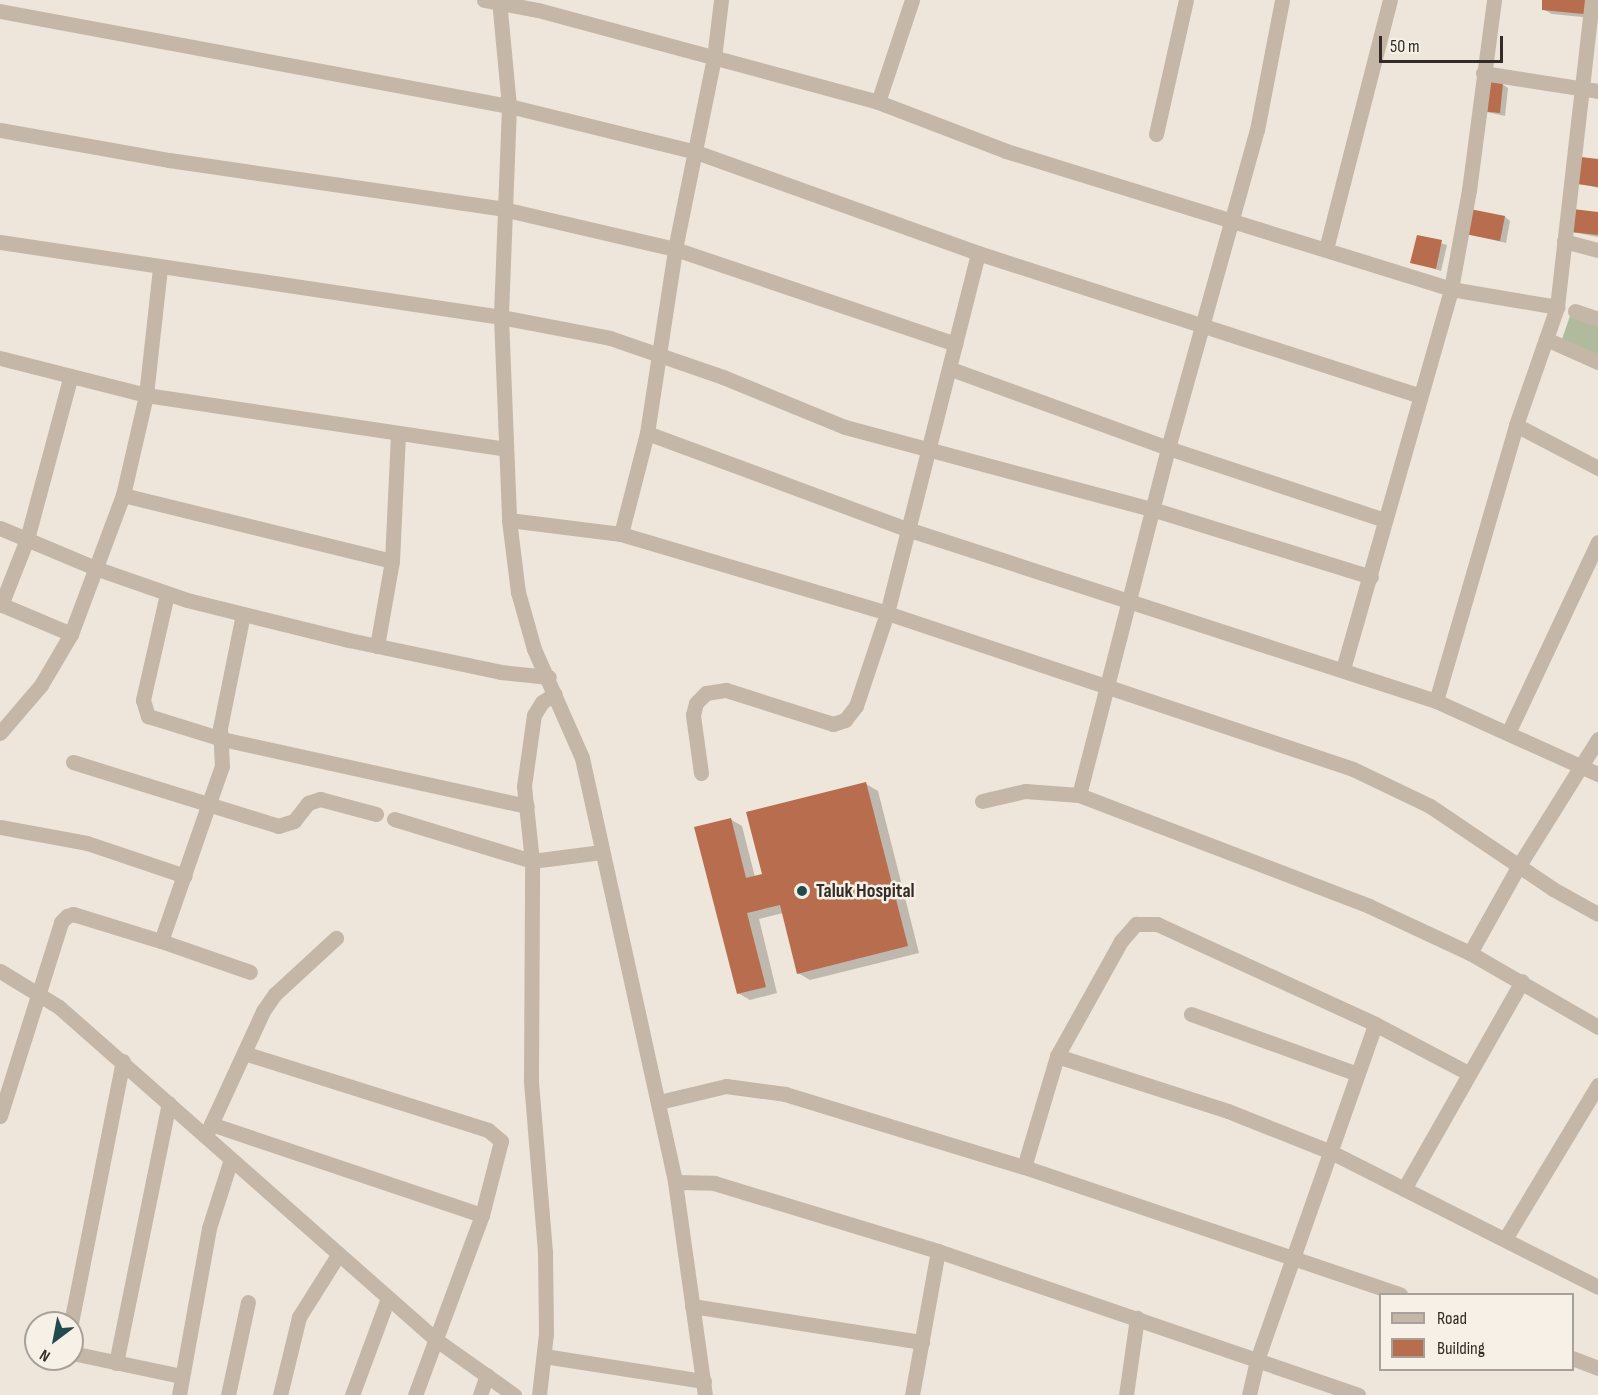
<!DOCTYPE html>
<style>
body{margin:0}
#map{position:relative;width:1598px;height:1395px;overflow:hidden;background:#eee6da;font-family:"Sofia Sans Condensed",sans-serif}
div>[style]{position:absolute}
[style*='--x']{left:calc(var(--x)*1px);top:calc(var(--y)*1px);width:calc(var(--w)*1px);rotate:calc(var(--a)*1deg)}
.green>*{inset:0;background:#afbb9c}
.shadow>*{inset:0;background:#0003}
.building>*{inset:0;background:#b86d4e}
.minor>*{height:15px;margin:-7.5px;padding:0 7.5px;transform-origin:7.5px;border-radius:7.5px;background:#c5b7a8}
.dots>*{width:16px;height:16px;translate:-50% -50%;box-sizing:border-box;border:3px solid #f7f0e6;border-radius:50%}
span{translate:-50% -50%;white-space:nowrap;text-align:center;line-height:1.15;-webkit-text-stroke:5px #f7f0e6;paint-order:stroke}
.poi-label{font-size:20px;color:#322b27;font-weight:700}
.left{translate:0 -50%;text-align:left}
.legend{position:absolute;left:1379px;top:1293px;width:195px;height:78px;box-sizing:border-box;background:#f7f0e6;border:2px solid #a8a19a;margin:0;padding:8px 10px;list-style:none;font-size:18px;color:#322b27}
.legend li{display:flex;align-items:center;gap:12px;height:30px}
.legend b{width:30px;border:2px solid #a8a19a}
.north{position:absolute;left:24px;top:1311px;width:60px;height:60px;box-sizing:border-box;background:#f7f0e6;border:2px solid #a8a19a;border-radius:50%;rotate:212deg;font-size:16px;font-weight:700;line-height:24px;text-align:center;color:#322b27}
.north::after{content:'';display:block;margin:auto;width:21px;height:27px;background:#214a4f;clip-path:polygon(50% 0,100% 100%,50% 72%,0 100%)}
.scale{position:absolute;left:1379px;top:36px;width:124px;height:27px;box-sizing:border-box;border:3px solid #322b27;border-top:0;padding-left:8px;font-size:18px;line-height:21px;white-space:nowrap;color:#322b27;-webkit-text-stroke:4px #f7f0e6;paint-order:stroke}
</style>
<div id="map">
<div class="green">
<i style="clip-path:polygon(1571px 313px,1598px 322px,1598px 359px,1561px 342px)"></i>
</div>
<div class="shadow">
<i style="clip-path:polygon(1544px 0,1594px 0,1593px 18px,1552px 14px,1543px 9px)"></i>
<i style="clip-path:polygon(1502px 84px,1508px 88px,1505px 116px,1482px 111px)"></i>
<i style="clip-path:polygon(1598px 160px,1598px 188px,1579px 183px)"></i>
<i style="clip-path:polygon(1598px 213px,1598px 237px,1572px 232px)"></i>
<i style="clip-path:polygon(1505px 217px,1510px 221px,1506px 243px,1467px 234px)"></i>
<i style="clip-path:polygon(1418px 236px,1447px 245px,1441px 271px,1412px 262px)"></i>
<i style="clip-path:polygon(866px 784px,878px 791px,919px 953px,810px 980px,798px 973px,783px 913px,759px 919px,777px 993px,750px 1000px,738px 993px,730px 819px,742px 826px,755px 877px,764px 875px)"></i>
</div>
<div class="building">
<i style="clip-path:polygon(1542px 0,1586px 0,1584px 14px,1542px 10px)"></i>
<i style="clip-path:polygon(1483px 81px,1503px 83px,1500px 113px,1480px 111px)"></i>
<i style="clip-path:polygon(1581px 157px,1598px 159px,1598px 187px,1577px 184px)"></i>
<i style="clip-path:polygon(1470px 209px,1505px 216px,1500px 241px,1465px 234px)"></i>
<i style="clip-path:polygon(1573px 209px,1598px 212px,1598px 235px,1571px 232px)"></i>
<i style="clip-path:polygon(1417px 235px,1442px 240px,1436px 269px,1410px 263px)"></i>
<i style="clip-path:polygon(866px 782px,908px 946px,797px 974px,780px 905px,747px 913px,766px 987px,737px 994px,694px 827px,731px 818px,746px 878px,762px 874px,746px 812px)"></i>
</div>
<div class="minor">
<i style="--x:484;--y:0;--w:55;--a:10.5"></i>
<i style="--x:538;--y:10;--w:352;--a:15.1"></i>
<i style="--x:878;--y:102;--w:137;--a:20.9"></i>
<i style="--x:1006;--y:151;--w:466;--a:17.2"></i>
<i style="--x:1451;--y:289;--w:108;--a:9.6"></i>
<i style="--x:499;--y:0;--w:106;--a:84.6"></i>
<i style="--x:509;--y:106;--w:211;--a:92.2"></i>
<i style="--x:501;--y:317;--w:203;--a:87.7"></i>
<i style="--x:509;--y:520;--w:73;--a:82.9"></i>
<i style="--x:518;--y:592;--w:59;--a:74.3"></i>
<i style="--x:534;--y:649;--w:119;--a:66.2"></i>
<i style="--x:582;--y:758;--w:434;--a:77.6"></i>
<i style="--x:675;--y:1182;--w:215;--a:82"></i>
<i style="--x:0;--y:11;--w:518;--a:10.57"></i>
<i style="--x:509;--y:106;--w:193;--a:13.8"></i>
<i style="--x:696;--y:152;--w:300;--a:19.7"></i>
<i style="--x:978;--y:253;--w:462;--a:17.9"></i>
<i style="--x:1483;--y:73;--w:116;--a:8.9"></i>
<i style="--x:878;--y:102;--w:108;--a:-71.6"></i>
<i style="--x:0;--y:130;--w:172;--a:10.1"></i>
<i style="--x:169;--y:160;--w:338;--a:8.3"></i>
<i style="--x:503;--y:209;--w:177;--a:13.1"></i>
<i style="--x:675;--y:249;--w:296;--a:18.7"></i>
<i style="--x:1156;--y:134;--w:137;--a:-77.4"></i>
<i style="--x:1564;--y:241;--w:35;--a:15"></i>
<i style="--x:0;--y:242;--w:507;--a:8.51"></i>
<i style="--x:501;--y:317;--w:111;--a:10.9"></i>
<i style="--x:610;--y:338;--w:120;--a:19"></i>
<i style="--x:723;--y:377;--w:132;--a:22.3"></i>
<i style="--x:845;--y:427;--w:321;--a:15"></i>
<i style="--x:1155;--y:510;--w:226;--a:17.2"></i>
<i style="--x:1326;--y:249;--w:257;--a:-75.6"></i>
<i style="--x:1575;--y:311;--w:24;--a:19"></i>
<i style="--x:1546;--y:339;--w:57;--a:23.9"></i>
<i style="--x:0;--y:358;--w:151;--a:14.2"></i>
<i style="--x:146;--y:395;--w:364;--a:8.5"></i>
<i style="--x:951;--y:369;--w:231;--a:20"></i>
<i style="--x:1168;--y:448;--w:228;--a:18.4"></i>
<i style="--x:1516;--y:425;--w:93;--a:27.7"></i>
<i style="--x:647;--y:433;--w:186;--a:-81.3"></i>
<i style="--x:675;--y:249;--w:195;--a:-78.5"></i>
<i style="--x:714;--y:58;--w:58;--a:-83.1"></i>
<i style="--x:123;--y:495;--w:277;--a:13.8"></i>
<i style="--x:509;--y:520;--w:113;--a:7.1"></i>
<i style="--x:621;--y:534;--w:277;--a:16.5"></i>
<i style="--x:887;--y:613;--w:491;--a:18.5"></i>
<i style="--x:1353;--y:769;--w:85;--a:25.7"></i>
<i style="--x:1430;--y:806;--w:148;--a:34"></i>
<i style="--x:1553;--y:889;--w:51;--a:29.1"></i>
<i style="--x:0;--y:528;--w:103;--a:22.8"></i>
<i style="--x:95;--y:568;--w:97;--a:19.2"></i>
<i style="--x:187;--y:600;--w:167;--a:13.9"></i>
<i style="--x:349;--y:640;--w:155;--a:11.9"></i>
<i style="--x:501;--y:672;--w:48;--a:5.9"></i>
<i style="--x:621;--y:534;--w:104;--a:-75.6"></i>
<i style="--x:647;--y:433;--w:277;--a:20.3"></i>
<i style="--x:907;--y:529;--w:556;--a:18.01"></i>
<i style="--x:1436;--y:701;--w:178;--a:24.3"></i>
<i style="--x:167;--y:594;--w:109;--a:102.8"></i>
<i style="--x:143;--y:700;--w:17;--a:73"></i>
<i style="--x:148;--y:716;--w:77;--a:17.3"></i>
<i style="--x:222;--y:739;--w:312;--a:12.4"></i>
<i style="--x:0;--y:604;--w:77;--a:22.9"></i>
<i style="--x:1;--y:605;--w:71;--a:-68.5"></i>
<i style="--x:27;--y:539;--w:167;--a:-75"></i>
<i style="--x:377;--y:646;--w:86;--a:-80"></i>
<i style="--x:392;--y:561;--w:128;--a:-87.3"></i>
<i style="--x:1343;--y:669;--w:395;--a:-74.1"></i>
<i style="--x:1451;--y:289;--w:101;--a:-79.7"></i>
<i style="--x:1469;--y:190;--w:192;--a:-82.5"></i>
<i style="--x:1436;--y:701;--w:287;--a:-73.8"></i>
<i style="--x:1516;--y:425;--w:125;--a:-70.8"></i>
<i style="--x:1557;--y:307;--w:309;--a:-83.5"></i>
<i style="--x:0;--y:733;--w:63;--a:-49.5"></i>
<i style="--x:41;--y:685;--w:59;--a:-59.5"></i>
<i style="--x:71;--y:634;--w:148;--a:-69.5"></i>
<i style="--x:123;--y:495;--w:103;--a:-77"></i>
<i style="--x:146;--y:395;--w:128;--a:-83.7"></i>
<i style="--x:1508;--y:733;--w:211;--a:-64.8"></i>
<i style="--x:73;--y:762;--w:215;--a:17.3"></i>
<i style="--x:278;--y:826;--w:17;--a:-17"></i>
<i style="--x:294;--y:821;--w:23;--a:-52"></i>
<i style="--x:308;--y:803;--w:13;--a:-18"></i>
<i style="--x:320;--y:799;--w:58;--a:15"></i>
<i style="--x:701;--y:773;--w:59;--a:-97.9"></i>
<i style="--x:693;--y:715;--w:12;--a:-76"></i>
<i style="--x:696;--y:703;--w:14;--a:-45"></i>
<i style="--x:706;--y:693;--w:20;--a:-9"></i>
<i style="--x:726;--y:690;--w:112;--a:17.6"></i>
<i style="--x:833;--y:724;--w:13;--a:-18"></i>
<i style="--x:845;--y:720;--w:18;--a:-52"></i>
<i style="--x:856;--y:706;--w:98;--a:-71.6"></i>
<i style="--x:887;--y:613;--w:371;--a:-75.8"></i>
<i style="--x:1079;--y:795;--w:358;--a:-75.6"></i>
<i style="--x:1168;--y:448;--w:330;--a:-74.4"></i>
<i style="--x:1257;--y:130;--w:132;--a:-79.1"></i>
<i style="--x:982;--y:801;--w:44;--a:-13.1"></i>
<i style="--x:1025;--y:791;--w:54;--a:4.2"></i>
<i style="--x:1079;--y:795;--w:311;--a:20.9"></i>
<i style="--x:1369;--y:906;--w:111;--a:25"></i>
<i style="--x:1470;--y:953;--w:148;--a:30"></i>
<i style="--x:394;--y:819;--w:144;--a:16.9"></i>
<i style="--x:532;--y:861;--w:70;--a:-7.4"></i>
<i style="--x:0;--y:827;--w:88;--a:10.4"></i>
<i style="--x:87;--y:843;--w:103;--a:18.6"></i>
<i style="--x:161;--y:941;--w:185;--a:-70.8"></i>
<i style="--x:222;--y:766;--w:38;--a:-93"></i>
<i style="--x:220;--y:728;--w:116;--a:-78.6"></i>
<i style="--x:1470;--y:953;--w:98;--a:-60.8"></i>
<i style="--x:1518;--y:867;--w:151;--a:-58"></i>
<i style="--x:0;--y:971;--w:69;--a:31.4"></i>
<i style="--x:59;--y:1007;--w:502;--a:41.44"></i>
<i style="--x:435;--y:1339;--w:97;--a:35.3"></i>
<i style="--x:1191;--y:1014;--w:177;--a:19.8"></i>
<i style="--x:244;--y:1053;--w:256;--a:17.5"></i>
<i style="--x:488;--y:1130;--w:17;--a:40"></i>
<i style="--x:501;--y:1141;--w:76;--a:104.4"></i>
<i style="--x:482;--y:1215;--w:192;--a:110.4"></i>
<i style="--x:1057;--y:1056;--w:180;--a:17.8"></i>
<i style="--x:1228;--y:1111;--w:111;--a:21.7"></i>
<i style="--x:1331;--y:1152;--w:299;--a:26.8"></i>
<i style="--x:659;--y:1102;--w:69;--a:-13.4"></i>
<i style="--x:726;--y:1086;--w:60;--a:7.7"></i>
<i style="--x:785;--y:1094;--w:250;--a:17"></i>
<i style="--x:1024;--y:1167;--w:397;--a:18.7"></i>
<i style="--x:0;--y:1116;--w:203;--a:-72.5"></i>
<i style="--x:61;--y:922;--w:8;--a:-45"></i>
<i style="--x:67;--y:916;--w:6;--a:-18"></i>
<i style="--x:73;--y:914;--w:92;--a:17.1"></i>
<i style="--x:161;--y:941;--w:94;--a:19.2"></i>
<i style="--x:211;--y:1124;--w:286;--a:18.6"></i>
<i style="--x:207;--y:1133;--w:134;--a:-65.3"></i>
<i style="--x:263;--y:1011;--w:21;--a:-55"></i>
<i style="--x:275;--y:994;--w:83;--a:-42.6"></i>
<i style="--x:1024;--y:1167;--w:116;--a:-73.4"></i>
<i style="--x:1057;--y:1056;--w:132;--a:-60.9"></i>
<i style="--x:1121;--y:941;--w:23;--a:-49"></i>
<i style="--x:1136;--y:924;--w:21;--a:0"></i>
<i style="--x:1157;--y:924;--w:240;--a:24.6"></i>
<i style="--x:1375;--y:1024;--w:105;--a:27.8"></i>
<i style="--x:675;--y:1182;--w:39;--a:1"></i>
<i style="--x:714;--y:1183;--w:234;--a:16.9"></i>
<i style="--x:938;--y:1251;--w:444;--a:18.9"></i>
<i style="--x:1404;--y:1189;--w:239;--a:-60.4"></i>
<i style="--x:1505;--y:1239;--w:180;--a:-58.9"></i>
<i style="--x:692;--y:1306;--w:233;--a:8.9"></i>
<i style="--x:71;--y:1323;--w:267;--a:-78.8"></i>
<i style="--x:72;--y:1353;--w:111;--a:11.9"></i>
<i style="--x:544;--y:1356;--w:162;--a:8.9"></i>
<i style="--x:1572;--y:1358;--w:28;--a:21"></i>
<i style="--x:116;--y:1363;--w:265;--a:-78.5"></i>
<i style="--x:179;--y:1395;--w:170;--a:-79.8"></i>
<i style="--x:209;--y:1228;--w:72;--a:-72.3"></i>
<i style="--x:228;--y:1395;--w:95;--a:-77.9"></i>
<i style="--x:280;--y:1395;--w:80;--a:-76.3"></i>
<i style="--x:299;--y:1317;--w:73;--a:-57.8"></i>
<i style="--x:352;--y:1395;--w:103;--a:-69.6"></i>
<i style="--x:480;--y:1395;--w:21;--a:-71"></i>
<i style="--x:539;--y:1395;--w:61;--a:-83.5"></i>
<i style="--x:546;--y:1334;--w:82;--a:-90.7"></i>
<i style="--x:545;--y:1252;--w:173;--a:-94.7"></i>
<i style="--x:531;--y:1080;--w:219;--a:-89.7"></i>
<i style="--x:532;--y:861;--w:75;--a:-96.1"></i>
<i style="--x:524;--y:786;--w:72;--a:-82"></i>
<i style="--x:534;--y:715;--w:15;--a:-58"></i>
<i style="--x:542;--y:702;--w:15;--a:-32"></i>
<i style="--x:912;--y:1395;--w:146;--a:-79.8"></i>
<i style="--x:1126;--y:1395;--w:78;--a:-81.9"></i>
<i style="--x:1249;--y:1395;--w:36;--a:-77"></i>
<i style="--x:1257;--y:1360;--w:356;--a:-70.6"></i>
</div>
<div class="dots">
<i style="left:802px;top:891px;background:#214a4f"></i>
</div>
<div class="poi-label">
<span class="left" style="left:816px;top:891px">Taluk Hospital</span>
</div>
<ul class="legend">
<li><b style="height:8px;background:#c5b7a8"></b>Road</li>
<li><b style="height:16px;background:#b86d4e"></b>Building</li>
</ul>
<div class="north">N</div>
<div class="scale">50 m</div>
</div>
